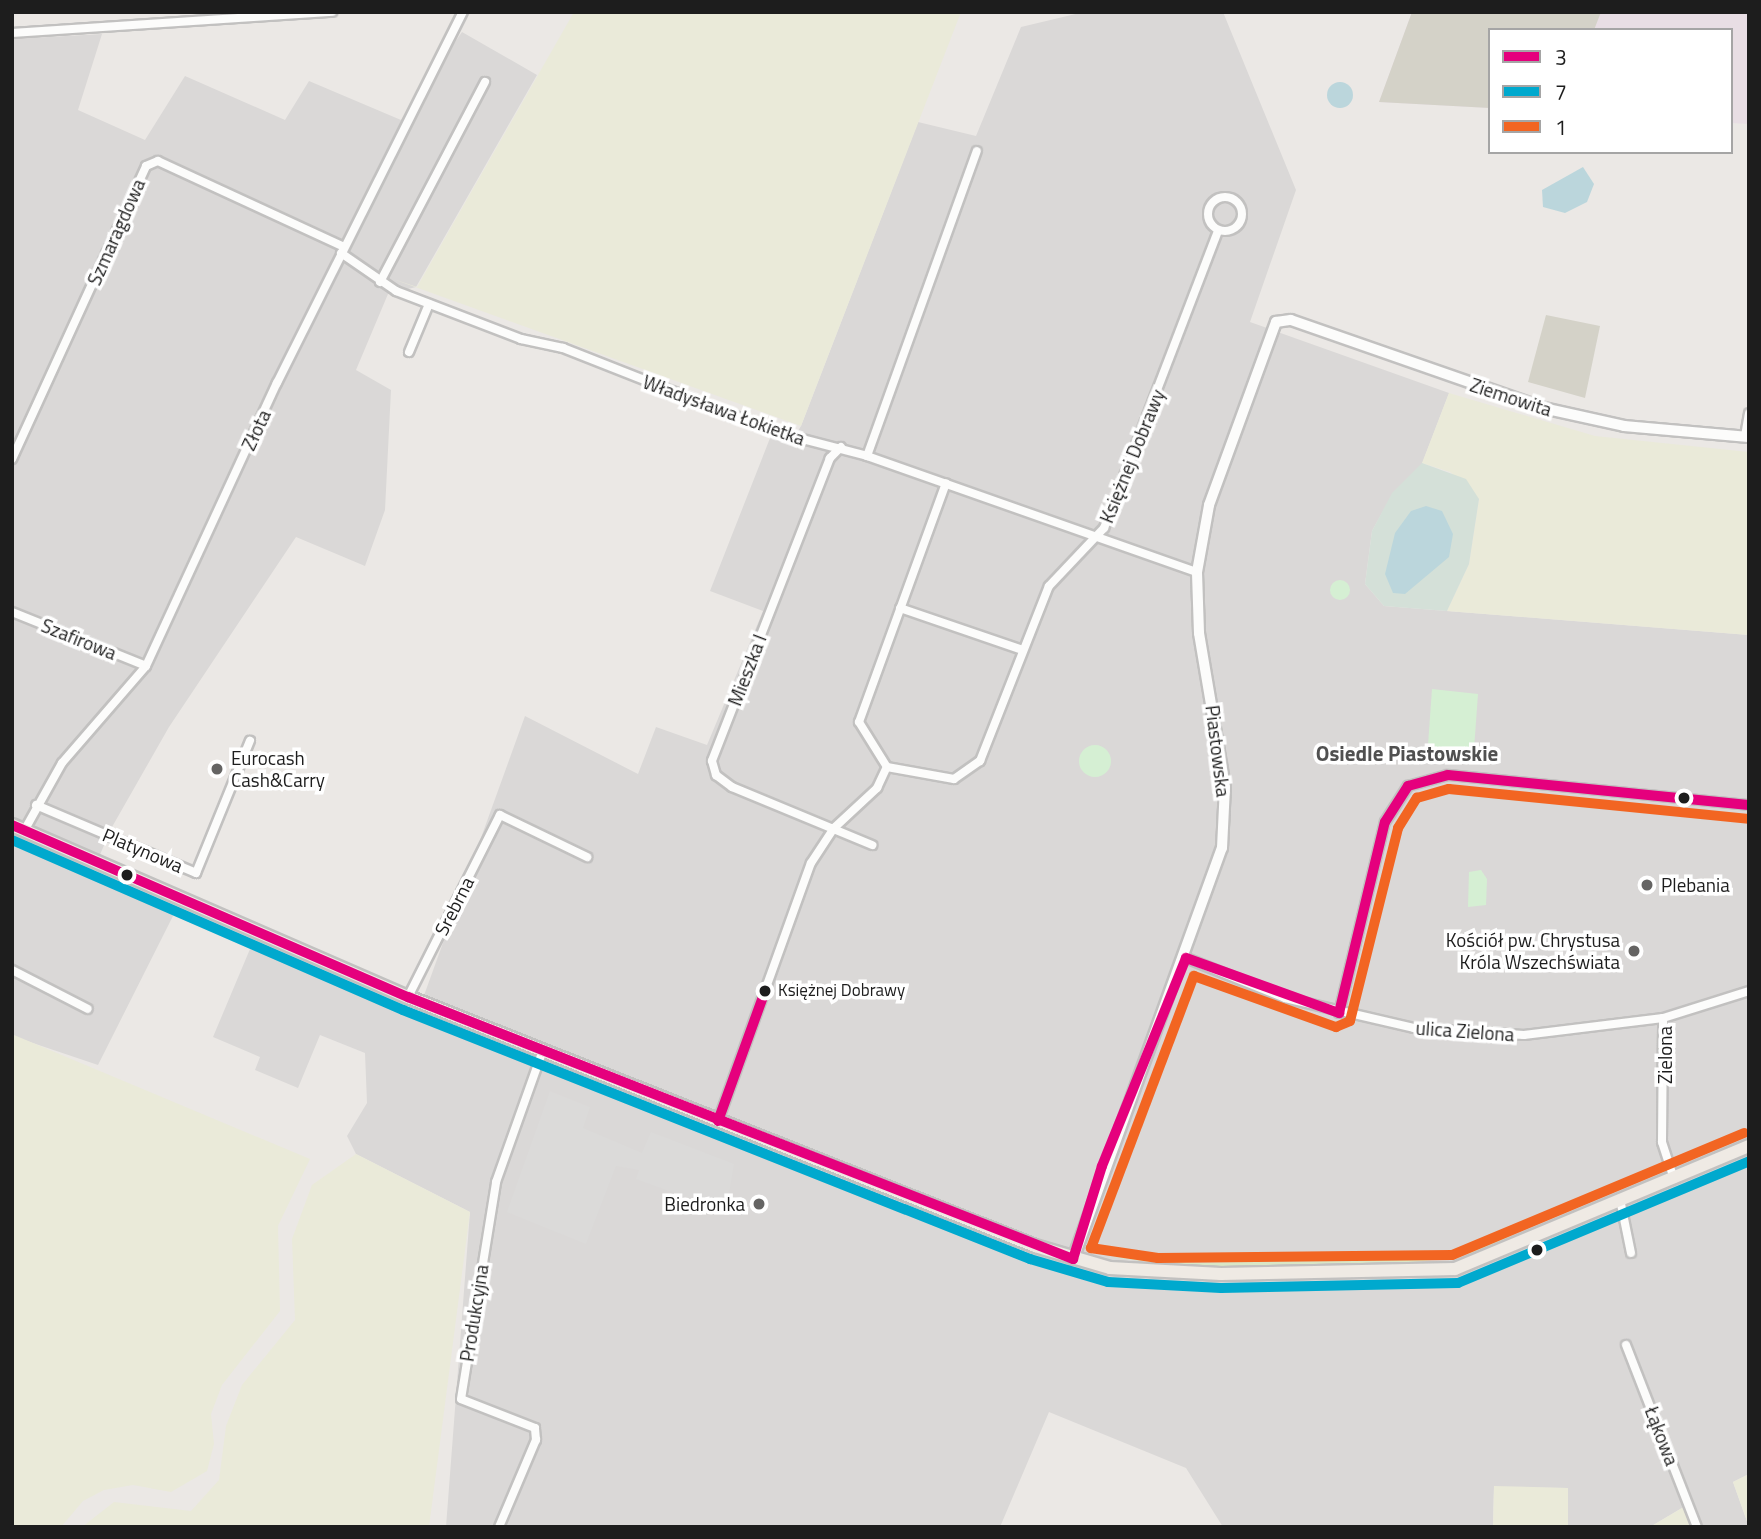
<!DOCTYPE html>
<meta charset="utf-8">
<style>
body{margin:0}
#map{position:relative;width:1761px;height:1539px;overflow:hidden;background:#ebe8e5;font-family:"Titillium Web",sans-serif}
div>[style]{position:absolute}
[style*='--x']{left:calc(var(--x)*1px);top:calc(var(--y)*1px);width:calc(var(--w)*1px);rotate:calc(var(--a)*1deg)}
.residential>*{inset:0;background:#dad8d7}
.industrial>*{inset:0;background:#e8dee4}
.construction>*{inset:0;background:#d4d2c8}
.farmland>*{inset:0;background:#eaead9}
.grass>*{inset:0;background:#d9e6c6}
.wetland>*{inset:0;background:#d4e0d8}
.park>*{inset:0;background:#d5efd3}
.round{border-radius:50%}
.parking>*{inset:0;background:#dbdad9}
.water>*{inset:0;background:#bbd6dc}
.roads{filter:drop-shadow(2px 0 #c2c1c0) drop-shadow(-2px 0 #c2c1c0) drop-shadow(0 2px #c2c1c0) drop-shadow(0 -2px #c2c1c0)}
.minor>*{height:8px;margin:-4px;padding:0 4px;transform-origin:4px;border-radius:4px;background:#fcfcfb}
.minor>.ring{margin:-4px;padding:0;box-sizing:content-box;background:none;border:8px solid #fcfcfb;border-radius:50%}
.tertiary>*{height:10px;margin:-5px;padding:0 5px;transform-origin:5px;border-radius:5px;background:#fcfcfb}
.primary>*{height:12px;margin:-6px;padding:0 6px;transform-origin:6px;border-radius:6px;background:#efeae4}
.bus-1>*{height:10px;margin:-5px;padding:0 5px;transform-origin:5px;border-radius:5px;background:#e5007d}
.bus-2>*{height:10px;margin:-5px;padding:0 5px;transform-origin:5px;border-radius:5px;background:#00a9ce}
.bus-3>*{height:10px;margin:-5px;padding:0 5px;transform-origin:5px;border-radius:5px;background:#f26522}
.dots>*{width:19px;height:19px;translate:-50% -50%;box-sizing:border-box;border:4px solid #fff;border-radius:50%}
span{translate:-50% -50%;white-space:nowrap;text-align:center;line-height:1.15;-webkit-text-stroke:7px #fff;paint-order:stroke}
.bus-label{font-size:17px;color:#1d1d1d}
.left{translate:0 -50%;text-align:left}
.street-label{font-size:19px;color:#1d1d1d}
.poi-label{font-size:19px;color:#1d1d1d}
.right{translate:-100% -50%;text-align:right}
.neighbourhood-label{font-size:21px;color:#505050;font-weight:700}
.frame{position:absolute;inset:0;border:14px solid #1d1d1d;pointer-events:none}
.legend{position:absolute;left:1488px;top:28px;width:245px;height:126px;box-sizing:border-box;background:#fff;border:2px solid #a5a5a5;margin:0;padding:9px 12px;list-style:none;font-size:21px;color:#1d1d1d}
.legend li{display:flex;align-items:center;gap:14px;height:35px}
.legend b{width:35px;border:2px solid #a5a5a5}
</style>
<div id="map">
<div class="residential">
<i style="clip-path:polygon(1084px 12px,1223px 12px,1296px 190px,1250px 322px,1449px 393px,1422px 464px,1393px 493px,1372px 531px,1365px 584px,1384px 606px,1749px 635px,1749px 1474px,1733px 1482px,1749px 1527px,1696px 1527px,1687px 1505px,1650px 1527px,1568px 1527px,1568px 1488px,1494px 1487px,1493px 1527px,1223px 1527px,1186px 1468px,1049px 1412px,1000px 1527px,446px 1527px,470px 1212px,356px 1154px,347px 1136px,367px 1103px,365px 1053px,320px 1035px,298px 1088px,255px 1070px,260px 1057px,213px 1037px,250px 949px,418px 1012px,525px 716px,638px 774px,656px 727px,707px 745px,763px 611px,710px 591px,772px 433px,792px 441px,801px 426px,918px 122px,976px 136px,1021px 27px)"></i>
<i style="clip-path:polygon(462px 32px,537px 75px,416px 287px,388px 294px,356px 370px,391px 390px,385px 510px,365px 566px,296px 537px,169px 727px,112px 827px,92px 873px,174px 914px,98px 1065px,12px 1036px,12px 39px,102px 34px,78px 110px,145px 140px,185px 76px,285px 120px,309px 81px,401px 120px)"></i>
</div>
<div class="industrial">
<i style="clip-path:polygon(1412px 12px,1749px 12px,1749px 124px,1731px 123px,1731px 30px,1490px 30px,1490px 108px,1379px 102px)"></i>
</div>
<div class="construction">
<i style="clip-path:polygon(1412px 12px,1601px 12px,1594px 30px,1490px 30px,1490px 108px,1379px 102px)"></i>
<i style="clip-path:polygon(1546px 315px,1600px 326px,1585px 398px,1528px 382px)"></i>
</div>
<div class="farmland">
<i style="clip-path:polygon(574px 12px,961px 12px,801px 426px,393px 279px,417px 287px)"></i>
<i style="clip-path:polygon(1449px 393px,1595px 436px,1749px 452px,1749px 635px,1447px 611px,1469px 564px,1479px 499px,1450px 472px,1422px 463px)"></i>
<i style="clip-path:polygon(14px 1035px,310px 1159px,278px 1226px,280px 1311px,222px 1385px,211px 1414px,214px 1444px,207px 1471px,171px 1492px,133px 1485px,104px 1490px,83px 1501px,61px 1527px,12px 1527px)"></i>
<i style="clip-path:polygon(356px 1154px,470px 1212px,429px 1527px,82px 1527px,114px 1502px,191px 1511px,219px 1480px,226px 1426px,242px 1385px,295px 1320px,292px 1239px,312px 1185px)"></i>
<i style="clip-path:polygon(1749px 1474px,1749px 1527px,1733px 1482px)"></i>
<i style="clip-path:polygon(1494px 1486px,1568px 1488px,1568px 1527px,1493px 1527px)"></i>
<i style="clip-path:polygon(1687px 1505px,1696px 1527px,1650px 1527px)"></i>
</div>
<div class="grass">
<i style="clip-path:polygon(1515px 1235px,1469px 1254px,1412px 1263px,1195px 1267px,1107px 1257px,1190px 1263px,1375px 1259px,1451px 1253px)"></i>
</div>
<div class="wetland">
<i style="clip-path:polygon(1422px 463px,1466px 479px,1479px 499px,1469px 564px,1447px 611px,1384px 606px,1365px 584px,1372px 531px,1392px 493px)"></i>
</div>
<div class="park">
<i class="round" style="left:1330px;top:580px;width:20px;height:20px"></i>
<i style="clip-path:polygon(1432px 689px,1478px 694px,1473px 763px,1427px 759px)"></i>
<i class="round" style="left:1079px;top:745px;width:32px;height:32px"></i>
<i style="clip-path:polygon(1481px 870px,1487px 879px,1486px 905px,1468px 907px,1469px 872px)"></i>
</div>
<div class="parking">
<i style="clip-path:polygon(550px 1091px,590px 1107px,583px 1128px,642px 1153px,651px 1132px,734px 1164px,729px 1194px,694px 1210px,691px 1199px,636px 1179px,639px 1170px,616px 1166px,586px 1244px,507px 1212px)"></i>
</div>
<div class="water">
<i class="round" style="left:1327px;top:82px;width:26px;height:26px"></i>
<i style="clip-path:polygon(1583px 167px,1594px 184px,1587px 202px,1565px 213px,1543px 207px,1542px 190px)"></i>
<i style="clip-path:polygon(1426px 506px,1442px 511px,1453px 534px,1449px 557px,1405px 594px,1393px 593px,1385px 574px,1395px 533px,1411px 511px)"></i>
</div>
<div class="roads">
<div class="minor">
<i style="--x:12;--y:33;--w:321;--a:-3.8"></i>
<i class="ring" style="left:1208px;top:197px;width:26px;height:26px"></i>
<i style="--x:341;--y:253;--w:67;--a:34.6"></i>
<i style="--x:396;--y:291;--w:134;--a:21"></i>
<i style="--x:521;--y:339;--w:43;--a:12.1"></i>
<i style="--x:563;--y:348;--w:232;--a:21.5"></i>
<i style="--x:779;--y:433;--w:91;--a:14.6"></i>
<i style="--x:867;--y:456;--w:350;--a:19.4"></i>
<i style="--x:380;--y:282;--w:226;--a:-62.3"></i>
<i style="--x:409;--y:352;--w:52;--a:-67.4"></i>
<i style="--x:1745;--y:436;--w:23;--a:-80"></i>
<i style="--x:841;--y:447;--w:16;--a:135"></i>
<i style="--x:830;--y:458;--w:325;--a:111.3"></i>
<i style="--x:712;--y:761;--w:15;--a:74"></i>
<i style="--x:716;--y:775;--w:20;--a:37"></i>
<i style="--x:732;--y:787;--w:152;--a:22.5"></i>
<i style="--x:867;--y:456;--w:324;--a:-70.2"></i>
<i style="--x:12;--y:459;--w:322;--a:-65.4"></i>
<i style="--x:146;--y:166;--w:13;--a:-23"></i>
<i style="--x:158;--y:161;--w:205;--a:24.8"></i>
<i style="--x:900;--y:608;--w:130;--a:18.9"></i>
<i style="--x:12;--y:612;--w:144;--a:21.9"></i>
<i style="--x:887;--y:767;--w:68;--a:10.2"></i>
<i style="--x:954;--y:779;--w:32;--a:-35"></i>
<i style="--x:980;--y:761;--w:188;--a:-68.5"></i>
<i style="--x:1049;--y:586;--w:80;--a:-46.5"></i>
<i style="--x:1104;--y:528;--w:316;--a:-69"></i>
<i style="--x:887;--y:767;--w:53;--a:-121.9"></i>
<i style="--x:859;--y:722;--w:254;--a:-70"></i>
<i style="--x:36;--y:805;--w:174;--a:23"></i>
<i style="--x:196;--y:873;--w:143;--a:-67.8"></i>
<i style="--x:24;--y:831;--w:78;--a:-60.8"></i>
<i style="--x:62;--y:763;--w:128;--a:-49.1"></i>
<i style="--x:146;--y:666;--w:312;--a:-65.2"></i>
<i style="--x:277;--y:383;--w:415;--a:-63.4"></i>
<i style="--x:1186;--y:958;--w:107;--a:22"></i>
<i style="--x:1285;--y:998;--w:132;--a:13.1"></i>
<i style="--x:1414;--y:1028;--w:110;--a:3.6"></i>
<i style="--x:1524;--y:1035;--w:140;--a:-7"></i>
<i style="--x:12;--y:970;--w:85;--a:27.2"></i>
<i style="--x:408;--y:997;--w:204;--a:-63.2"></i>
<i style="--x:500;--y:815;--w:97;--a:25.8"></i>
<i style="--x:1339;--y:1013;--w:196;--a:-76.5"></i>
<i style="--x:1385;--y:822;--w:43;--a:-57.4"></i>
<i style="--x:1408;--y:786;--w:41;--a:-15.4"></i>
<i style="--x:1448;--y:775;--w:302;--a:5.7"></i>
<i style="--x:718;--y:1121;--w:274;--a:-70.2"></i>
<i style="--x:811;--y:863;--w:42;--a:-56.7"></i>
<i style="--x:834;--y:828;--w:59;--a:-42.9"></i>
<i style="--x:877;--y:788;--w:23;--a:-65"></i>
<i style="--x:1674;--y:1179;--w:39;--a:-108"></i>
<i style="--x:1662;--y:1142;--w:124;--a:-89.5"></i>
<i style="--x:1663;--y:1018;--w:90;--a:-17.4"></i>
<i style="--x:1621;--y:1204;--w:50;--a:78.5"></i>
<i style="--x:1626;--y:1345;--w:195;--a:68.7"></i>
<i style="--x:499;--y:1527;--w:95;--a:-67"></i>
<i style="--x:536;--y:1440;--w:12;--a:-95"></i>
<i style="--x:535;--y:1428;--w:79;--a:-158.6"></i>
<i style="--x:461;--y:1399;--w:220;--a:-80.8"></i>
<i style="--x:496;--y:1182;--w:140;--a:-70.4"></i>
</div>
<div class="tertiary">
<i style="--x:1073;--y:1259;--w:437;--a:-70.1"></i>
<i style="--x:1222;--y:848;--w:61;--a:-87.2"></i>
<i style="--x:1225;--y:787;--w:156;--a:-99.6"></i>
<i style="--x:1199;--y:633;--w:61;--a:-91.9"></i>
<i style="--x:1197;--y:572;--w:68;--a:-79.8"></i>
<i style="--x:1209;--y:505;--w:195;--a:-69.9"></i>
<i style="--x:1276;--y:322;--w:15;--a:-8"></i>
<i style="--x:1291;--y:320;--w:267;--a:19.2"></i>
<i style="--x:1543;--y:408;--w:83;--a:12.5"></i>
<i style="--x:1624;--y:426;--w:125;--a:5"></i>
</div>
<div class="primary">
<i style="--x:12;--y:825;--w:432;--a:23.5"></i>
<i style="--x:408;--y:997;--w:675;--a:21.66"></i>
<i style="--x:1035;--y:1246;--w:78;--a:16.3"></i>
<i style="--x:1110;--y:1268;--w:111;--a:3.1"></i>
<i style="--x:1221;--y:1274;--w:234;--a:-1.2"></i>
<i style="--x:1455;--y:1269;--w:319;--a:-22.7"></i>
</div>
</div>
<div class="bus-1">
<i style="--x:12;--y:825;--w:432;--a:23.5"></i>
<i style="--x:408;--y:997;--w:715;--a:21.5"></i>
<i style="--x:1186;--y:958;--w:163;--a:19.8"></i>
<i style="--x:1339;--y:1013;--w:196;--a:-76.5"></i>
<i style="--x:1385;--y:822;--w:43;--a:-57.4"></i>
<i style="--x:1408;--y:786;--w:41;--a:-15.4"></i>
<i style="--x:1448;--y:775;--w:302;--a:5.7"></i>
<i style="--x:718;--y:1121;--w:138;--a:-70.1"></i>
<i style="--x:1073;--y:1259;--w:97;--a:-72.7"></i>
<i style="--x:1102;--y:1166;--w:224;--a:-68"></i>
</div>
<div class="bus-2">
<i style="--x:12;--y:840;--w:426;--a:23.5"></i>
<i style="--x:403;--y:1010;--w:675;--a:21.66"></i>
<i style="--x:1030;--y:1259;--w:81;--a:16.4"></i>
<i style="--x:1108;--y:1282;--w:113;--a:3"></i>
<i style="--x:1221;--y:1288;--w:237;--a:-1.2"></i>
<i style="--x:1458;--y:1283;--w:316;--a:-22.7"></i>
</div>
<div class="bus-3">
<i style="--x:1744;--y:1133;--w:316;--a:157.3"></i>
<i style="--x:1452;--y:1255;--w:294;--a:179.4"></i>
<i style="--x:1158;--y:1258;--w:68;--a:-171.5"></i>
<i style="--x:1091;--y:1248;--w:291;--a:-69.3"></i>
<i style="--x:1194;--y:976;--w:151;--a:19.8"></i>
<i style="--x:1336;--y:1027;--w:15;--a:-23"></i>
<i style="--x:1350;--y:1021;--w:199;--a:-76"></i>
<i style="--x:1398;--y:828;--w:36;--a:-58"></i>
<i style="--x:1417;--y:798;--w:33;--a:-16"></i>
<i style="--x:1449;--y:789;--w:301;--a:5.7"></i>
</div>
<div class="dots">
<i style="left:217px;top:769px;background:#656463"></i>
<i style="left:1684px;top:798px;background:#1d1d1d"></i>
<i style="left:127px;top:875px;background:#1d1d1d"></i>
<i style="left:1647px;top:885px;background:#656463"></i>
<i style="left:1634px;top:951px;background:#656463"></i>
<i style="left:765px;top:991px;background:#1d1d1d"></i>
<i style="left:759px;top:1204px;background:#656463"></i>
<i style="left:1537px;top:1250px;background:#1d1d1d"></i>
</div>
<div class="bus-label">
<span class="left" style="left:778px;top:991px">Księżnej Dobrawy</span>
</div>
<div class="street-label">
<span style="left:116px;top:232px;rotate:-66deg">Szmaragdowa</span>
<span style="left:1511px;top:397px;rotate:18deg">Ziemowita</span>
<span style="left:724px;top:410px;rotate:20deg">Władysława Łokietka</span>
<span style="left:256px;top:430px;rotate:-65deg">Złota</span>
<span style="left:1132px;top:456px;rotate:-68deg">Księżnej Dobrawy</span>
<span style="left:79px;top:639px;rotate:22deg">Szafirowa</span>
<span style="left:747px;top:670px;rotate:-69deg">Mieszka I</span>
<span style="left:1218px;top:751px;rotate:83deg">Piastowska</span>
<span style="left:143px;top:850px;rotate:23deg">Platynowa</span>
<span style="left:454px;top:906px;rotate:-63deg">Srebrna</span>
<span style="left:1465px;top:1031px;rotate:4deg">ulica Zielona</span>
<span style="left:1665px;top:1055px;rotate:-90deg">Zielona</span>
<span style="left:474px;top:1313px;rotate:-81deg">Produkcyjna</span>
<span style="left:1662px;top:1436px;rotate:69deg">Łąkowa</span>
</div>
<div class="poi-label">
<span class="left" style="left:231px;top:769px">Eurocash<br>Cash&amp;Carry</span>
<span class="left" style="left:1661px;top:885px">Plebania</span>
<span class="right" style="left:1620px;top:951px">Kościół pw. Chrystusa<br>Króla Wszechświata</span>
<span class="right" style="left:745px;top:1204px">Biedronka</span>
</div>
<div class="neighbourhood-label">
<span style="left:1407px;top:753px">Osiedle Piastowskie</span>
</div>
<div class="frame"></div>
<ul class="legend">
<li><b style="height:9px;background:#e5007d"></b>3</li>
<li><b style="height:9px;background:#00a9ce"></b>7</li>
<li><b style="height:9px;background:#f26522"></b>1</li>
</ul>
</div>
